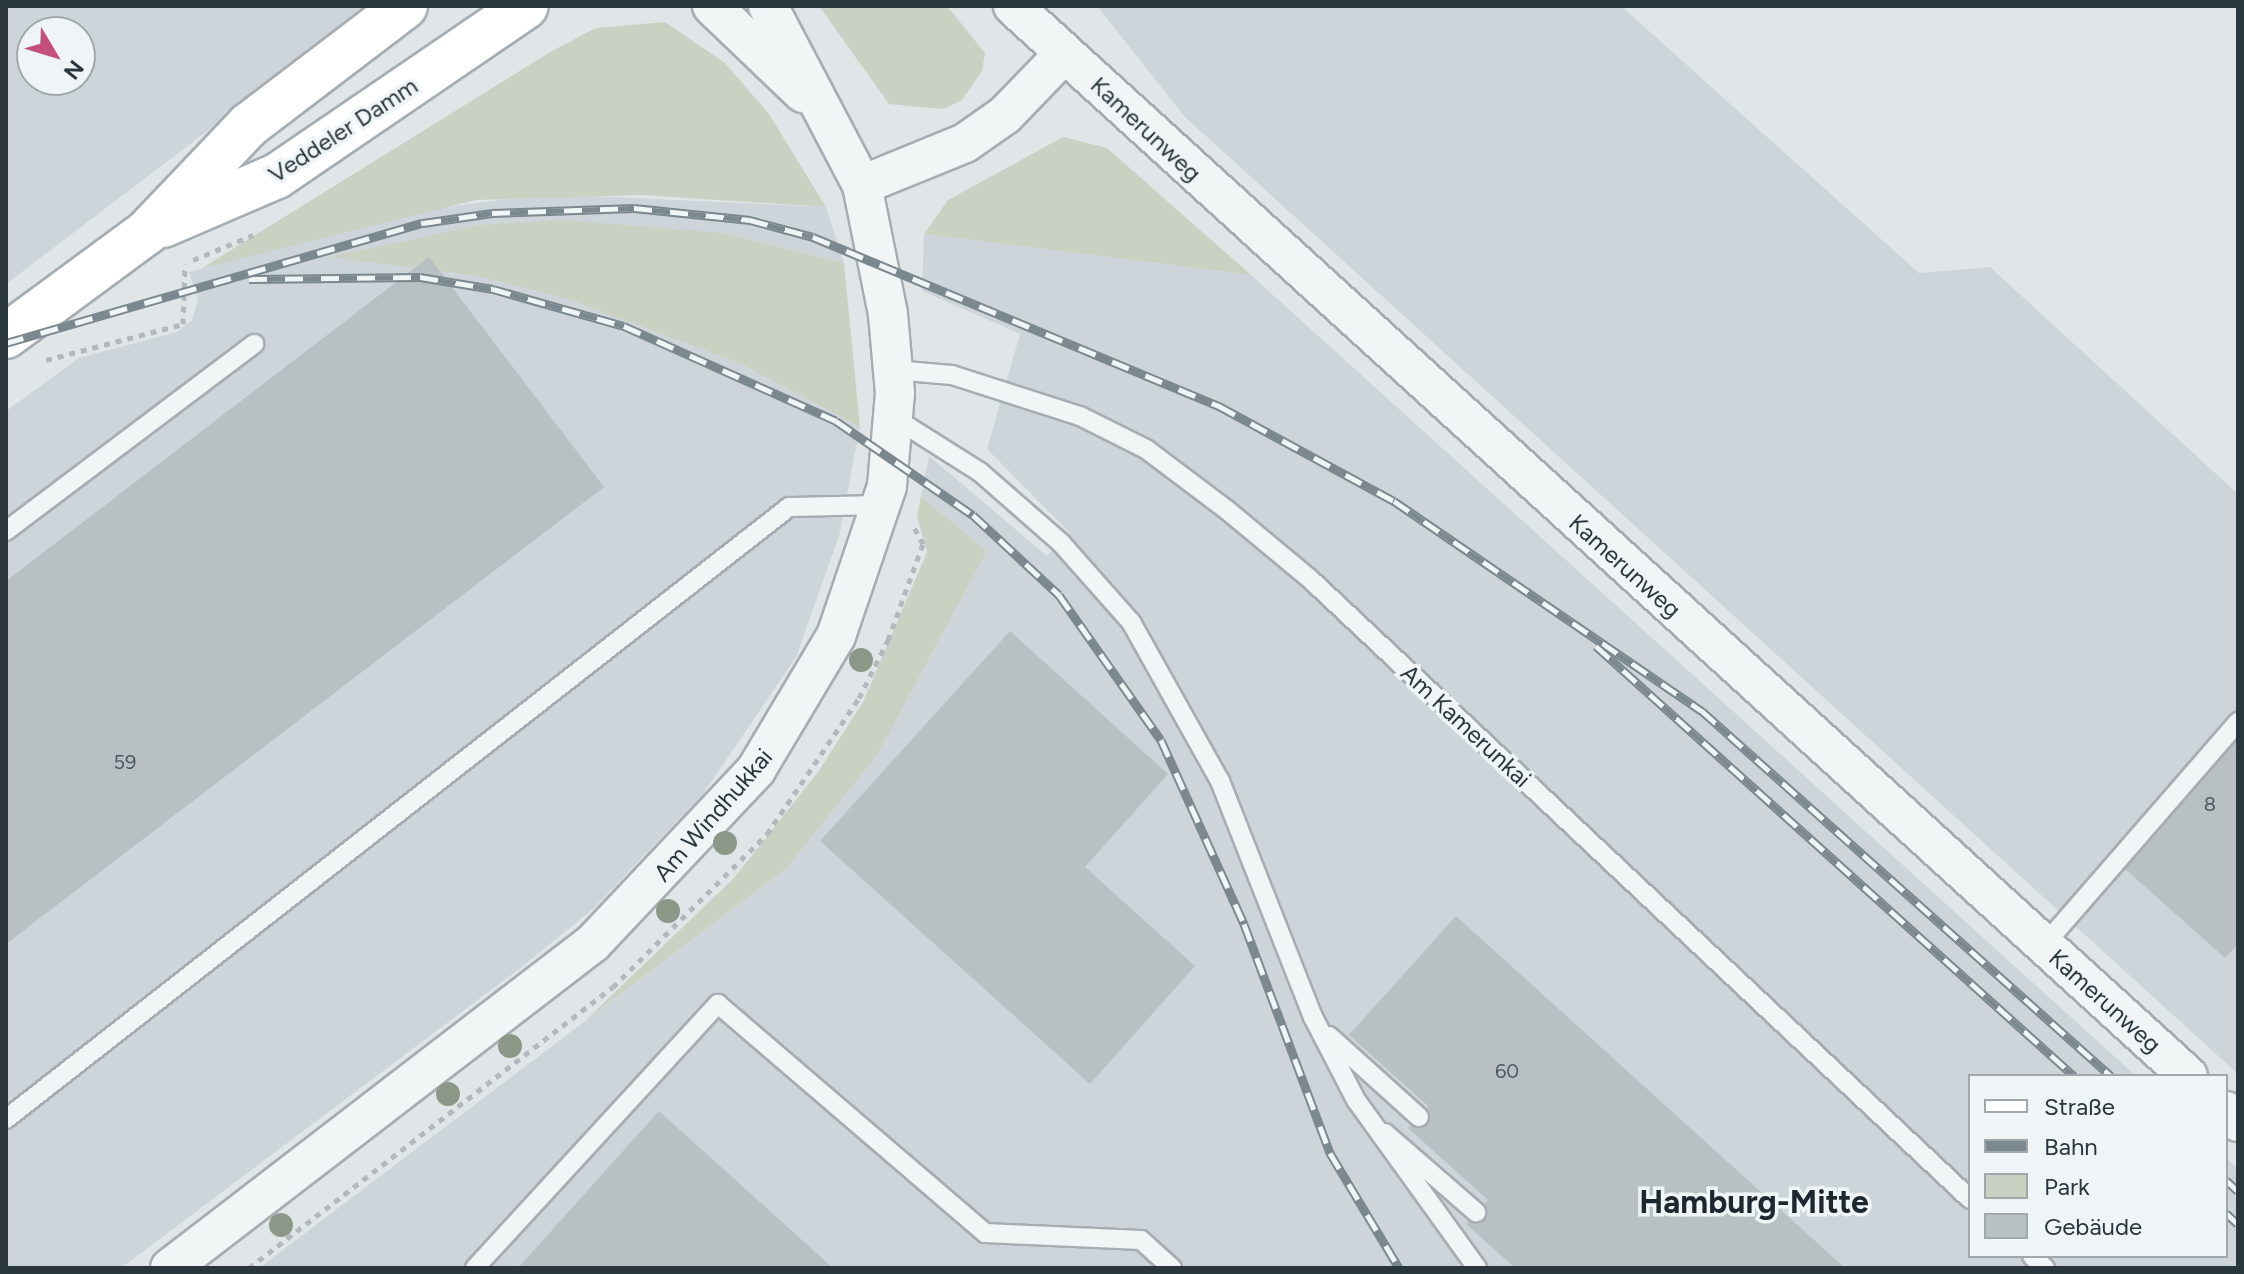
<!DOCTYPE html>
<meta charset="utf-8">
<style>
body{margin:0}
#map{position:relative;width:2244px;height:1274px;overflow:hidden;background:#e0e5e8;font-family:Figtree,sans-serif}
div>[style]{position:absolute}
[style*='--x']{left:calc(var(--x)*1px);top:calc(var(--y)*1px);width:calc(var(--w)*1px);rotate:calc(var(--a)*1deg)}
.built>*{inset:0;background:#ced5da}
.green>*{inset:0;background:#cad1c2}
.building>*{inset:0;background:#b8c0c4}
.path>*{height:5px;margin-top:-2.5px;transform-origin:0;background:repeating-linear-gradient(90deg,#b2b8bb 0 6px,transparent 0 12px)}
.roads{filter:drop-shadow(2px 0 #a6adb2) drop-shadow(-2px 0 #a6adb2) drop-shadow(0 2px #a6adb2) drop-shadow(0 -2px #a6adb2)}
.lane>*{height:18px;margin:-9px;padding:0 9px;transform-origin:9px;border-radius:9px;background:#f2f5f6}
.street>*{height:38px;margin:-19px;padding:0 19px;transform-origin:19px;border-radius:19px;background:#f2f5f6}
.primary>*{height:44px;margin:-22px;padding:0 22px;transform-origin:22px;border-radius:22px;background:#fff}
.rail>*{height:9px;margin-top:-4.5px;transform-origin:0;background:repeating-linear-gradient(90deg,#eff4f6 0 18px,#7b8890 0 36px);box-sizing:border-box;border-block:2px solid #7b8890}
.trees>*{width:24px;height:24px;margin:-12px;border-radius:50%;background:#8c9887}
span{translate:-50% -50%;white-space:nowrap;text-align:center;line-height:1.15;-webkit-text-stroke:7px #eff4f6;paint-order:stroke}
.number-label{font-size:20px;color:#4e5860}
.number-label span{-webkit-text-stroke-width:0}
.street-label{font-size:24px;color:#2a363e}
.district-label{font-size:32px;color:#1c272f;font-weight:700}
.frame{position:absolute;inset:0;border:8px solid #2a363e;pointer-events:none}
.legend{position:absolute;left:1968px;top:1074px;width:260px;height:184px;box-sizing:border-box;background:#eff4f6;border:2px solid #a0a8ac;margin:0;padding:10px 14px;list-style:none;font-size:24px;color:#2a363e}
.legend li{display:flex;align-items:center;gap:16px;height:40px}
.legend b{width:40px;border:2px solid #a0a8ac}
.north{position:absolute;left:16px;top:16px;width:80px;height:80px;box-sizing:border-box;background:#eff4f6;border:2px solid #a0a8ac;border-radius:50%;rotate:128deg;font-size:22px;font-weight:700;line-height:32px;text-align:center;color:#2a363e}
.north::after{content:'';display:block;margin:auto;width:28px;height:36px;background:#c44e7d;clip-path:polygon(50% 0,100% 100%,50% 72%,0 100%)}
</style>
<div id="map">
<div class="built">
<i style="clip-path:polygon(evenodd,6px 6px,372px 6px,6px 284px,6px 6px,32px 32px,80px 32px,80px 80px,32px 80px,32px 32px)"></i>
<i style="clip-path:polygon(1097px 6px,1621px 6px,1919px 273px,1990px 267px,2238px 494px,2238px 1074px,1185px 117px)"></i>
<i style="clip-path:polygon(547px 194px,826px 207px,844px 263px,724px 233px,334px 257px,477px 276px,568px 299px,741px 364px,860px 427px,839px 536px,796px 657px,703px 794px,594px 908px,523px 966px,121px 1268px,6px 1268px,6px 411px,79px 358px,177px 332px,192px 320px,198px 300px,189px 272px,401px 213px)"></i>
<i style="clip-path:polygon(924px 234px,1251px 275px,2136px 1076px,1970px 1076px,1970px 1256px,2226px 1256px,2226px 1158px,2238px 1169px,2238px 1268px,259px 1268px,786px 869px,878px 754px,987px 551px,921px 496px,929px 456px,1047px 556px,1070px 533px,987px 449px,1020px 334px,922px 291px)"></i>
</div>
<div class="green">
<i style="clip-path:polygon(819px 6px,947px 6px,985px 53px,982px 71px,962px 100px,944px 109px,889px 104px)"></i>
<i style="clip-path:polygon(665px 22px,725px 63px,769px 114px,826px 207px,642px 195px,476px 200px,202px 268px,552px 51px,596px 28px)"></i>
<i style="clip-path:polygon(1063px 137px,1107px 148px,1251px 275px,924px 234px,948px 200px)"></i>
<i style="clip-path:polygon(564px 220px,724px 233px,844px 263px,860px 427px,741px 364px,568px 299px,477px 276px,330px 257px,479px 225px)"></i>
<i style="clip-path:polygon(921px 496px,987px 551px,878px 754px,786px 869px,586px 1020px,734px 878px,818px 772px,863px 702px,927px 552px,917px 516px)"></i>
</div>
<div class="building">
<i style="clip-path:polygon(429px 257px,604px 487px,6px 944px,6px 581px)"></i>
<i style="clip-path:polygon(1010px 631px,1168px 774px,1085px 867px,1195px 966px,1090px 1084px,820px 841px)"></i>
<i style="clip-path:polygon(2238px 740px,2238px 944px,2225px 958px,2124px 868px)"></i>
<i style="clip-path:polygon(1456px 916px,1845px 1268px,1515px 1268px,1466px 1224px,1488px 1200px,1408px 1128px,1428px 1106px,1349px 1035px)"></i>
<i style="clip-path:polygon(659px 1111px,833px 1268px,518px 1268px)"></i>
</div>
<div class="path">
<i style="--x:193;--y:260;--w:65;--a:-22.6"></i>
<i style="--x:46;--y:360;--w:142;--a:-14.7"></i>
<i style="--x:183;--y:324;--w:60;--a:-88.1"></i>
<i style="--x:249;--y:1268;--w:460;--a:-37.7"></i>
<i style="--x:613;--y:987;--w:217;--a:-44.8"></i>
<i style="--x:767;--y:834;--w:164;--a:-55.9"></i>
<i style="--x:859;--y:698;--w:65;--a:-63.4"></i>
<i style="--x:888;--y:640;--w:102;--a:-70"></i>
<i style="--x:923;--y:544;--w:19;--a:-118"></i>
</div>
<div class="roads">
<div class="lane">
<i style="--x:894;--y:370;--w:58;--a:4.9"></i>
<i style="--x:952;--y:375;--w:134;--a:17.8"></i>
<i style="--x:1080;--y:416;--w:74;--a:26.6"></i>
<i style="--x:1146;--y:449;--w:101;--a:37"></i>
<i style="--x:1227;--y:510;--w:107;--a:39.7"></i>
<i style="--x:1309;--y:578;--w:907;--a:43.21"></i>
<i style="--x:893;--y:417;--w:103;--a:32.3"></i>
<i style="--x:980;--y:472;--w:108;--a:41.2"></i>
<i style="--x:1061;--y:543;--w:106;--a:48.5"></i>
<i style="--x:1131;--y:622;--w:182;--a:60.8"></i>
<i style="--x:1220;--y:781;--w:254;--a:68.5"></i>
<i style="--x:1313;--y:1017;--w:93;--a:62.6"></i>
<i style="--x:1356;--y:1100;--w:207;--a:54.2"></i>
<i style="--x:6;--y:531;--w:311;--a:-37"></i>
<i style="--x:2044;--y:945;--w:296;--a:-49"></i>
<i style="--x:1329;--y:1036;--w:121;--a:42"></i>
<i style="--x:6;--y:1119;--w:994;--a:-38.01"></i>
<i style="--x:789;--y:507;--w:93;--a:-1.2"></i>
<i style="--x:1385;--y:1133;--w:121;--a:41"></i>
<i style="--x:2032;--y:1256;--w:18;--a:43"></i>
<i style="--x:475;--y:1268;--w:359;--a:-47.4"></i>
<i style="--x:718;--y:1004;--w:352;--a:40.6"></i>
<i style="--x:985;--y:1233;--w:156;--a:2.6"></i>
<i style="--x:1141;--y:1240;--w:42;--a:42.1"></i>
</div>
<div class="street">
<i style="--x:712;--y:6;--w:126;--a:43.7"></i>
<i style="--x:1013;--y:6;--w:1589;--a:42.32"></i>
<i style="--x:862;--y:185;--w:111;--a:-22.2"></i>
<i style="--x:965;--y:143;--w:49;--a:-35"></i>
<i style="--x:1005;--y:115;--w:85;--a:-46"></i>
<i style="--x:2226;--y:1111;--w:16;--a:43"></i>
<i style="--x:170;--y:1268;--w:533;--a:-37.54"></i>
<i style="--x:593;--y:943;--w:238;--a:-46.7"></i>
<i style="--x:756;--y:770;--w:156;--a:-59.2"></i>
<i style="--x:836;--y:636;--w:158;--a:-71.2"></i>
<i style="--x:887;--y:486;--w:93;--a:-85.1"></i>
<i style="--x:895;--y:393;--w:79;--a:-95.1"></i>
<i style="--x:888;--y:314;--w:132;--a:-101.4"></i>
<i style="--x:862;--y:185;--w:202;--a:-117.7"></i>
</div>
<div class="primary">
<i style="--x:163;--y:225;--w:124;--a:-23.3"></i>
<i style="--x:277;--y:176;--w:301;--a:-34.3"></i>
<i style="--x:6;--y:336;--w:175;--a:-36.4"></i>
<i style="--x:147;--y:232;--w:148;--a:-46.4"></i>
<i style="--x:249;--y:125;--w:196;--a:-37.3"></i>
</div>
</div>
<div class="rail">
<i style="--x:249;--y:279;--w:171;--a:-0.7"></i>
<i style="--x:420;--y:277;--w:74;--a:9.3"></i>
<i style="--x:493;--y:289;--w:136;--a:15.8"></i>
<i style="--x:624;--y:326;--w:232;--a:24.1"></i>
<i style="--x:836;--y:421;--w:166;--a:34.5"></i>
<i style="--x:973;--y:515;--w:117;--a:42.9"></i>
<i style="--x:1059;--y:595;--w:177;--a:54.9"></i>
<i style="--x:1161;--y:740;--w:202;--a:65.7"></i>
<i style="--x:1244;--y:924;--w:245;--a:69.4"></i>
<i style="--x:1330;--y:1153;--w:134;--a:59"></i>
<i style="--x:6;--y:343;--w:434;--a:-16.1"></i>
<i style="--x:423;--y:223;--w:70;--a:-8.2"></i>
<i style="--x:492;--y:213;--w:142;--a:-2"></i>
<i style="--x:634;--y:208;--w:117;--a:5.9"></i>
<i style="--x:750;--y:220;--w:65;--a:15.1"></i>
<i style="--x:813;--y:237;--w:440;--a:22.6"></i>
<i style="--x:1219;--y:406;--w:199;--a:28.5"></i>
<i style="--x:1394;--y:501;--w:373;--a:34.3"></i>
<i style="--x:1702;--y:711;--w:548;--a:41.75"></i>
<i style="--x:1596;--y:646;--w:643;--a:41.97"></i>
<i style="--x:2226;--y:1180;--w:16;--a:43"></i>
<i style="--x:2226;--y:1213;--w:16;--a:43"></i>
</div>
<div class="trees">
<i style="left:861px;top:660px"></i>
<i style="left:725px;top:843px"></i>
<i style="left:668px;top:911px"></i>
<i style="left:510px;top:1046px"></i>
<i style="left:448px;top:1094px"></i>
<i style="left:281px;top:1225px"></i>
</div>
<div class="number-label">
<span style="left:125px;top:762px">59</span>
<span style="left:2210px;top:804px">8</span>
<span style="left:1507px;top:1071px">60</span>
</div>
<div class="street-label">
<span style="left:1146px;top:129px;rotate:43deg">Kamerunweg</span>
<span style="left:343px;top:130px;rotate:-33deg">Veddeler Damm</span>
<span style="left:1625px;top:566px;rotate:42deg">Kamerunweg</span>
<span style="left:1466px;top:726px;rotate:43deg">Am Kamerunkai</span>
<span style="left:713px;top:815px;rotate:-49deg">Am Windhukkai</span>
<span style="left:2105px;top:1001px;rotate:42deg">Kamerunweg</span>
</div>
<div class="district-label">
<span style="left:1754px;top:1202px">Hamburg-Mitte</span>
</div>
<div class="frame"></div>
<ul class="legend">
<li><b style="height:10px;background:#fff"></b>Straße</li>
<li><b style="height:10px;background:#7b8890"></b>Bahn</li>
<li><b style="height:22px;background:#cad1c2"></b>Park</li>
<li><b style="height:22px;background:#b8c0c4"></b>Gebäude</li>
</ul>
<div class="north">N</div>
</div>
